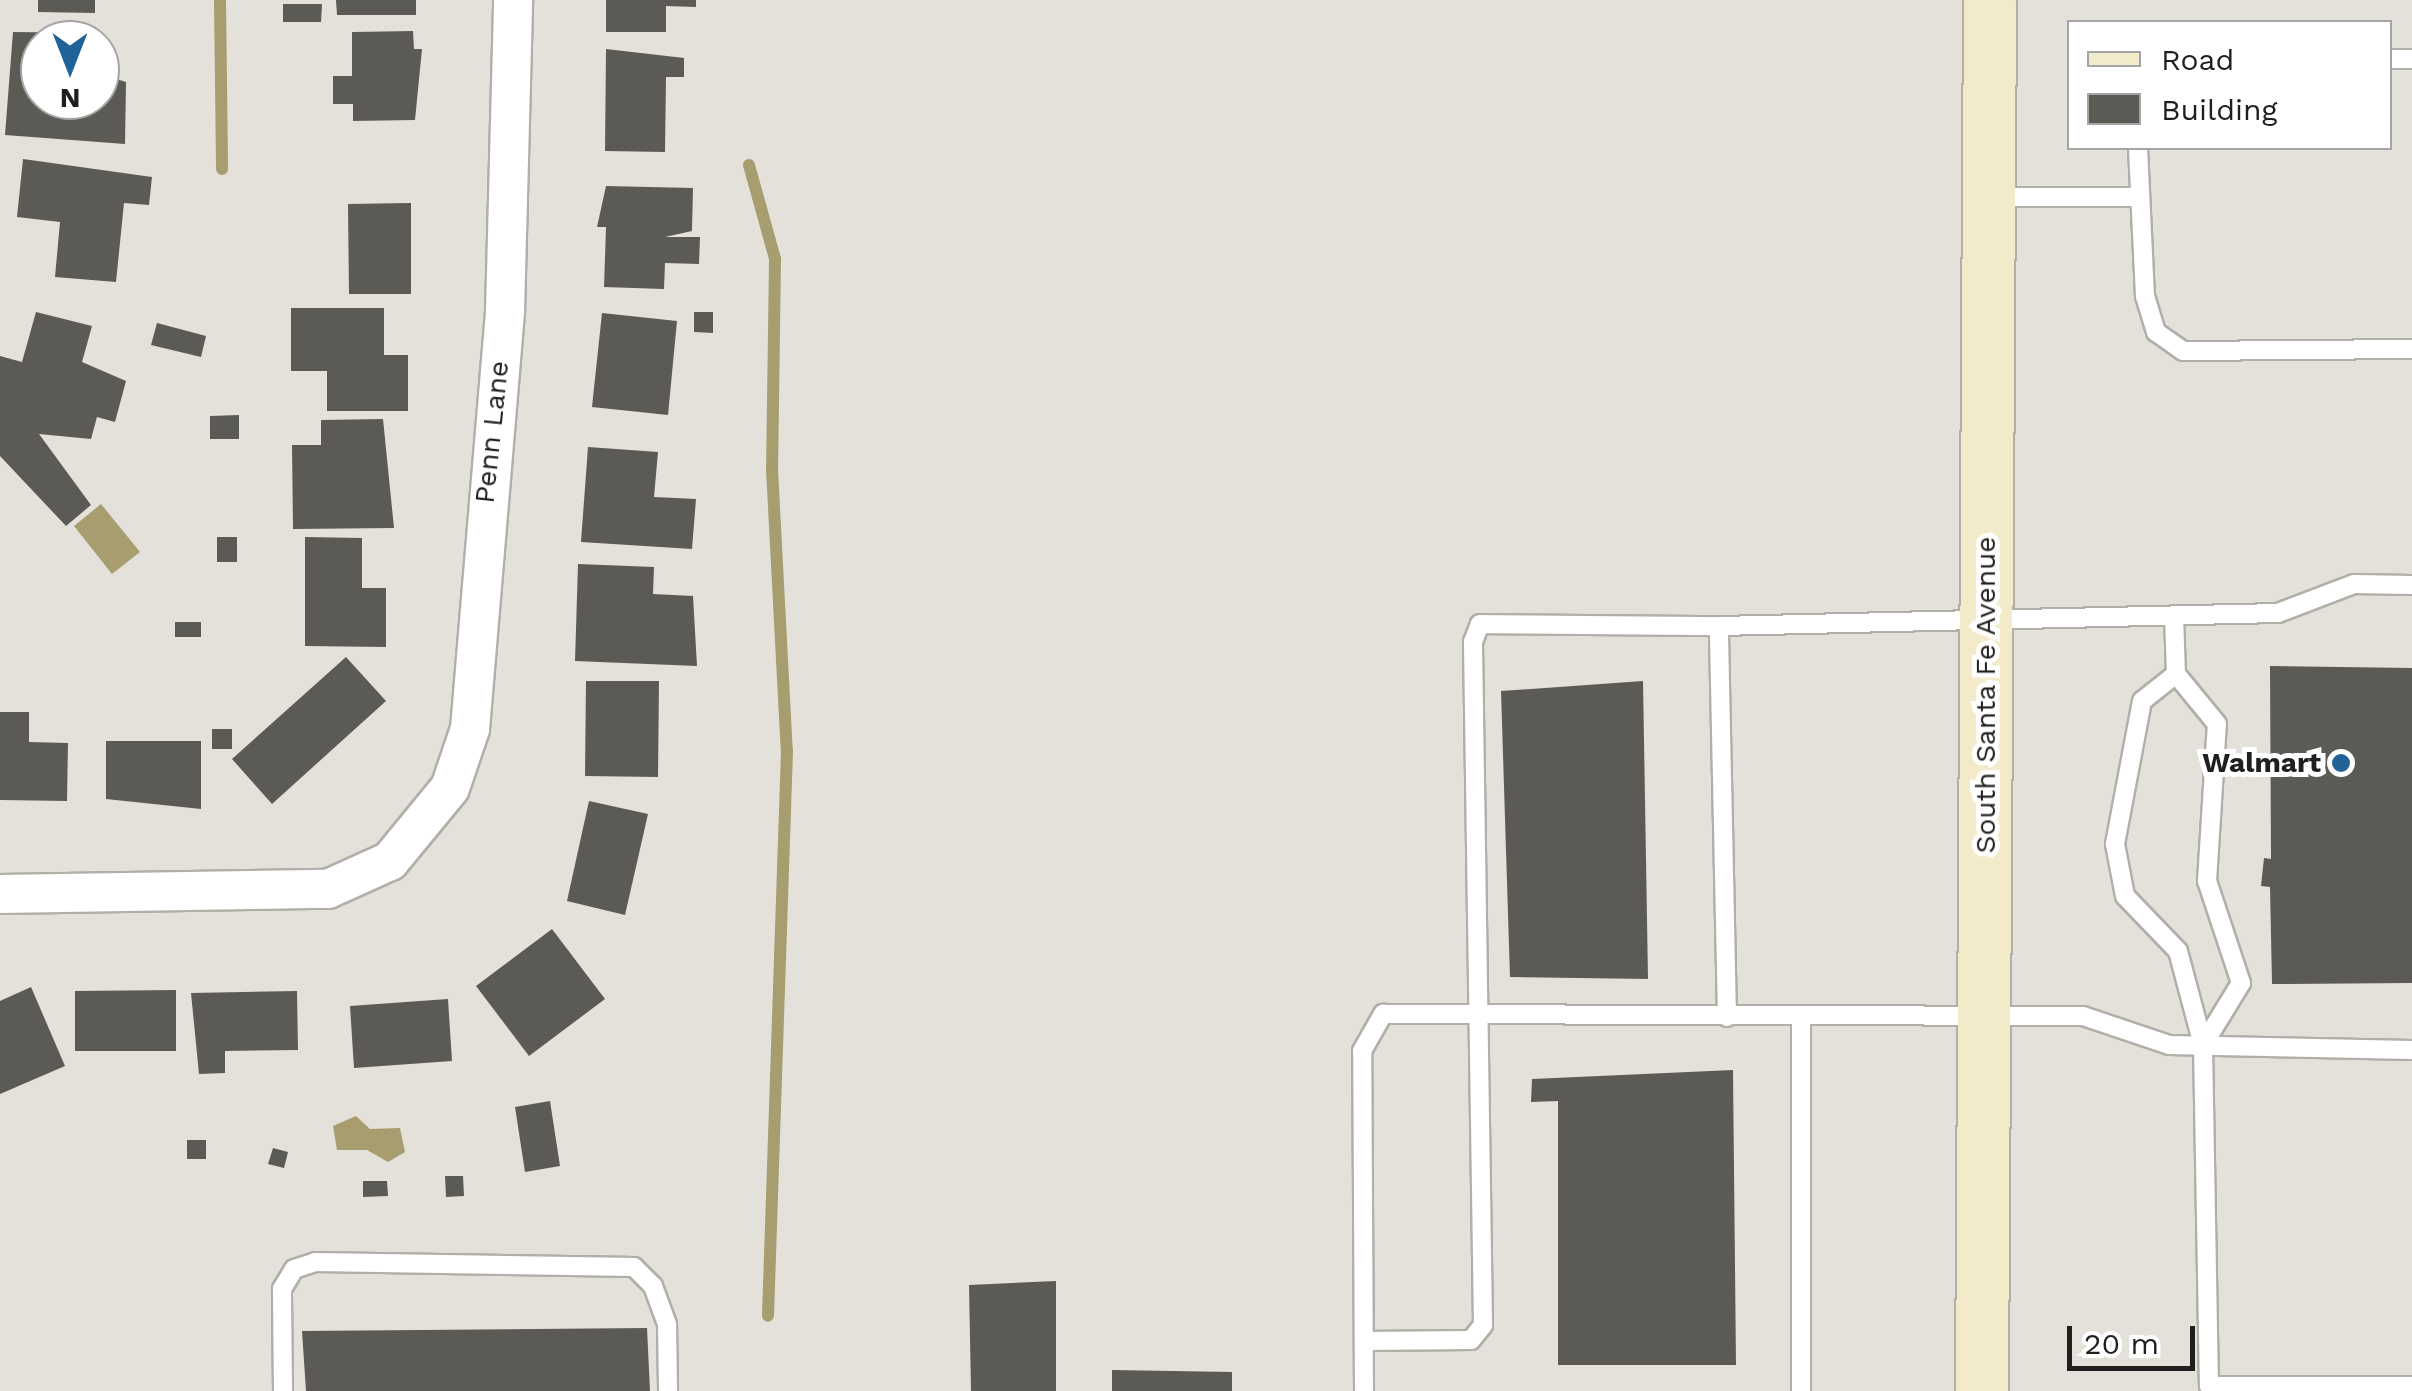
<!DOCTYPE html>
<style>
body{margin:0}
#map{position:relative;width:2412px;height:1391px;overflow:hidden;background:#e3e1da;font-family:"Work Sans",sans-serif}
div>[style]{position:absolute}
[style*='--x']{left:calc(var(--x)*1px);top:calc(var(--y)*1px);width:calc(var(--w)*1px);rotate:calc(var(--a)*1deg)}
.water>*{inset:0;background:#a89d6e}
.stream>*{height:12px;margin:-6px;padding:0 6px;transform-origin:6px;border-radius:6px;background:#a89d6e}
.building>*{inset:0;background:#5c5a54}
.roads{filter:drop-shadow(2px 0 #b1afa8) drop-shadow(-2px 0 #b1afa8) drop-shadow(0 2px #b1afa8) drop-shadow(0 -2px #b1afa8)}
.service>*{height:18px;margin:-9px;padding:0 9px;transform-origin:9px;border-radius:9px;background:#fff}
.minor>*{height:38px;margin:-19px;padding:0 19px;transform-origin:19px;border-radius:19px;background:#fff}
.secondary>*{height:52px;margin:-26px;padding:0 26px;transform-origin:26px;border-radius:26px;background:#f2eac8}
.dots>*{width:28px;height:28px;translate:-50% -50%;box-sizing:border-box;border:5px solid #fff;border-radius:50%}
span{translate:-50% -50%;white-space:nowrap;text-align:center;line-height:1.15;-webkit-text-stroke:10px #fff;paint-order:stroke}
.street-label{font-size:28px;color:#201f1d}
.poi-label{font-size:28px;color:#201f1d;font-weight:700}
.right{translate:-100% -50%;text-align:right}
.legend{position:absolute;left:2067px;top:20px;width:325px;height:130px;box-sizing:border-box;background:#fff;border:2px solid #a6a5a5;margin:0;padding:12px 18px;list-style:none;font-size:30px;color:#201f1d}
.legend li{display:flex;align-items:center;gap:20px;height:50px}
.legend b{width:50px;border:2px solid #a6a5a5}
.north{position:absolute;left:20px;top:20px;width:100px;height:100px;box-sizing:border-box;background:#fff;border:2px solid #a6a5a5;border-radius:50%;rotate:180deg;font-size:28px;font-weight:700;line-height:40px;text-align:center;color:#201f1d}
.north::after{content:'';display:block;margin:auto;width:35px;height:45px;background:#1f6398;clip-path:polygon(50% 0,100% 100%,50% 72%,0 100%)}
.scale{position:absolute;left:2067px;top:1326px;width:128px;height:45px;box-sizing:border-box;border:5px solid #201f1d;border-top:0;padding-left:12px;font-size:30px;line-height:35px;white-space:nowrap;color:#201f1d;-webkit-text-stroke:8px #fff;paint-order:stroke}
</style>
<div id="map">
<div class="water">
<i style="clip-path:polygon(101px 504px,140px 552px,112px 574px,74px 526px)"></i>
<i style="clip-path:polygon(356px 1116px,370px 1129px,400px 1128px,405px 1152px,388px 1162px,367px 1150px,337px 1150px,333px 1126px)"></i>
</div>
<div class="stream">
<i style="--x:220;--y:0;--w:169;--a:89.3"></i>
<i style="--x:749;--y:165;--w:98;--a:74.5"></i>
<i style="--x:775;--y:259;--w:210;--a:90.8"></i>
<i style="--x:772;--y:469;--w:282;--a:87"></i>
<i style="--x:787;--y:751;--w:565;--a:91.93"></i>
</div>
<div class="building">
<i style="clip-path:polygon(38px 0,95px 0,95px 13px,38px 12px)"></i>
<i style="clip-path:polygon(336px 0,416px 0,416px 15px,337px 15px)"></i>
<i style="clip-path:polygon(606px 0,696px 0,696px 7px,666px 6px,666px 32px,606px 32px)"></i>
<i style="clip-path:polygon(283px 4px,322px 4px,321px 22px,283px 22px)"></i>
<i style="clip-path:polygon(413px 31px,414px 49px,422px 49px,415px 120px,353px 121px,353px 104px,333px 104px,333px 76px,352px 76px,352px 32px)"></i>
<i style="clip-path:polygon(13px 32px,103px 33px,40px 40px,40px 100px,100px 100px,100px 74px,126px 82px,125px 144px,5px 135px)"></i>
<i style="clip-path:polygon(606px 49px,684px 58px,684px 77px,666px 77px,665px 152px,605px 151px)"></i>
<i style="clip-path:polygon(23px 159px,152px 177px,149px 205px,124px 203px,116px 282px,55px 277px,60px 222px,17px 217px)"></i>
<i style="clip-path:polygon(606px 186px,693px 188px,692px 231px,665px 237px,700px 237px,699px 264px,665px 263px,664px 289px,604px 287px,606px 227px,597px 227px)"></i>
<i style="clip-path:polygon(411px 203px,411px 294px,349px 294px,348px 204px)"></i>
<i style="clip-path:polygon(291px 308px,384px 308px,384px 355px,408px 355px,408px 411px,327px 411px,327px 371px,291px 371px)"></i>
<i style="clip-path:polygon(36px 312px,92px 326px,82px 362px,126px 381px,115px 422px,97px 417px,91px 439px,39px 434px,91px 505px,66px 526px,0 456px,0 356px,22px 362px)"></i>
<i style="clip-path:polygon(694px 312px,713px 312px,713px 333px,694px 332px)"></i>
<i style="clip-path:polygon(602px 313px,677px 321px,668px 415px,592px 407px)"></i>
<i style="clip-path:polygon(157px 323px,206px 336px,201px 357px,151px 345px)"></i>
<i style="clip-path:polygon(239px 415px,239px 439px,210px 439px,210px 416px)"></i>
<i style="clip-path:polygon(383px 419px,394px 528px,293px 529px,292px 445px,321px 445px,321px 420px)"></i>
<i style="clip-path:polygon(588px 447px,658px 452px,654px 497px,696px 499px,692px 549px,581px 542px)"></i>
<i style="clip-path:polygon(217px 537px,237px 537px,237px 562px,217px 562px)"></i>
<i style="clip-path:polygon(305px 537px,362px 538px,362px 588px,386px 588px,386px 647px,305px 646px)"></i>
<i style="clip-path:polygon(578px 564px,654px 567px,653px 594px,693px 596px,697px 666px,575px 661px)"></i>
<i style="clip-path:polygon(175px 622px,201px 622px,201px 637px,175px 637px)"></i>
<i style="clip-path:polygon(346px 657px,386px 701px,272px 804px,232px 759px)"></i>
<i style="clip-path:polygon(2270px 666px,2412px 668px,2412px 983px,2272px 984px,2270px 887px,2261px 886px,2264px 858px,2271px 859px)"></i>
<i style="clip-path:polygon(586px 681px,659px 681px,658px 777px,585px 776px)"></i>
<i style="clip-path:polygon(1643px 681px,1648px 979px,1510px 977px,1501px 691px)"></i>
<i style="clip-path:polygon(0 712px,29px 712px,29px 742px,68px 743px,67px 801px,0 800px)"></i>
<i style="clip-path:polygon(212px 729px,232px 729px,232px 749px,212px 749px)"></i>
<i style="clip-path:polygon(106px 741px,201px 741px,201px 809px,106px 799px)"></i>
<i style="clip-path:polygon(589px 801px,648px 814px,625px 915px,567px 901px)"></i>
<i style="clip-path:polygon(552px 929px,605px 999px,529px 1056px,476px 986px)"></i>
<i style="clip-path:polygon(31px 987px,65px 1066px,0 1094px,0 1001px)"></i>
<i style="clip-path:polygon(176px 990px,176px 1051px,75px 1051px,75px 991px)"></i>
<i style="clip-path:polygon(297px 991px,298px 1050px,225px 1051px,225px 1073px,199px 1074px,191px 993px)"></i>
<i style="clip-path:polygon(448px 999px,452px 1061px,354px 1068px,350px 1006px)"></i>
<i style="clip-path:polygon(1733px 1070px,1736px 1365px,1558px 1365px,1558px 1101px,1531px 1102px,1532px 1079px)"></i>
<i style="clip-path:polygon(550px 1101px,560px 1166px,525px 1172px,515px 1107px)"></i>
<i style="clip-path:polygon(187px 1140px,206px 1140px,206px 1159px,187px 1159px)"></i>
<i style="clip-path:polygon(273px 1148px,288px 1152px,284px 1168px,268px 1164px)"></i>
<i style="clip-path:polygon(445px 1176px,463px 1176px,464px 1196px,446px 1197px)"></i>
<i style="clip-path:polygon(363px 1181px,387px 1181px,388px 1196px,363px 1197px)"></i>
<i style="clip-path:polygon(1056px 1281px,1056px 1391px,971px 1391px,969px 1285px)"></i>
<i style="clip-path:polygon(647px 1328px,650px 1391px,306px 1391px,302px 1331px)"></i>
<i style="clip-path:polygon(1112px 1370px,1232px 1372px,1232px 1391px,1112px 1391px)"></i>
</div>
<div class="roads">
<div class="service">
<i style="--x:2390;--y:59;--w:22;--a:0"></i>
<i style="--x:2138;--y:148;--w:148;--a:87.3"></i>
<i style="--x:2145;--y:296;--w:38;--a:73"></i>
<i style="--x:2156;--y:332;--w:33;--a:35"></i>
<i style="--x:2183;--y:351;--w:229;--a:-0.5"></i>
<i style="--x:1994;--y:197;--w:144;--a:0"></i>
<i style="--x:2174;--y:615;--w:59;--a:88.1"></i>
<i style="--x:1727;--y:1017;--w:391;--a:-91.2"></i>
<i style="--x:1719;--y:626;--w:559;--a:-1.33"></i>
<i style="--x:2278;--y:613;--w:81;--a:-20.9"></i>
<i style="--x:2354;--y:584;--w:58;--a:1"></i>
<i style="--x:1801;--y:1018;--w:373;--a:90"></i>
<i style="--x:2203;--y:1045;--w:73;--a:-58.5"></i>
<i style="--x:2241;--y:983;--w:108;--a:-108.4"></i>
<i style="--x:2207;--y:881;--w:157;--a:-86.4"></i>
<i style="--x:2217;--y:724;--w:65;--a:-129.4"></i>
<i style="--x:2176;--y:674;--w:43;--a:141.5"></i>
<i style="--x:2142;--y:701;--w:146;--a:100.7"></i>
<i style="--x:2115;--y:844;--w:53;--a:79.1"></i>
<i style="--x:2125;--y:896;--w:76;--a:46.1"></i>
<i style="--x:2178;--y:951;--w:97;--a:75.1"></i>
<i style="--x:2203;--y:1045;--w:341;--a:89"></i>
<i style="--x:2209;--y:1386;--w:203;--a:0"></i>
<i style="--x:1364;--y:1341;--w:107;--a:-0.5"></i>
<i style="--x:1471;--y:1340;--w:19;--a:-51"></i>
<i style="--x:1483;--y:1325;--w:683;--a:-90.84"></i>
<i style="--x:1473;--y:642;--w:19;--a:-69"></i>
<i style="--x:1480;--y:624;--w:239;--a:0.5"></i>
<i style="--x:283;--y:1391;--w:102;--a:-90.6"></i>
<i style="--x:282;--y:1289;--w:23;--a:-59"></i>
<i style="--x:294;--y:1269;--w:22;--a:-18"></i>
<i style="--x:315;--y:1262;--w:319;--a:0.9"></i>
<i style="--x:634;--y:1267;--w:27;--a:45"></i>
<i style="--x:653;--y:1286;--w:40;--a:69.8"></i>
<i style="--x:667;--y:1324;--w:67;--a:89.1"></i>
<i style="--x:1364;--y:1391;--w:340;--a:-90.3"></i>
<i style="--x:1362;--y:1051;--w:43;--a:-60.4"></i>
<i style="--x:1383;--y:1014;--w:700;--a:0.16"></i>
<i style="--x:2083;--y:1016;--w:91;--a:18.6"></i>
<i style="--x:2169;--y:1045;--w:243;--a:1.2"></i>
</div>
<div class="minor">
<i style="--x:0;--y:894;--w:328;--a:-0.9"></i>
<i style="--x:328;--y:889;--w:68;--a:-24.3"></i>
<i style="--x:390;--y:861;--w:94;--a:-50.6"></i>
<i style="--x:450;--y:788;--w:62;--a:-71.3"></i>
<i style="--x:470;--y:729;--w:418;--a:-85.2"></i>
<i style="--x:505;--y:312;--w:312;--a:-88.5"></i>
</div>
<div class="secondary">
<i style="--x:1982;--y:1391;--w:1391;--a:-89.67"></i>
</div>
</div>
<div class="dots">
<i style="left:2341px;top:763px;background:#1f6398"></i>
</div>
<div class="street-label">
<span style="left:492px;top:432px;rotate:-84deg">Penn Lane</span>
<span style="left:1986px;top:695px;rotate:-90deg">South Santa Fe Avenue</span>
</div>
<div class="poi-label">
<span class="right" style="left:2321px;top:763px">Walmart</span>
</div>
<ul class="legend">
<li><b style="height:12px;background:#f2eac8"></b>Road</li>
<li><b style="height:28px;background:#5c5a54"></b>Building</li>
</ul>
<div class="north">N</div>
<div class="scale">20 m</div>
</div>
